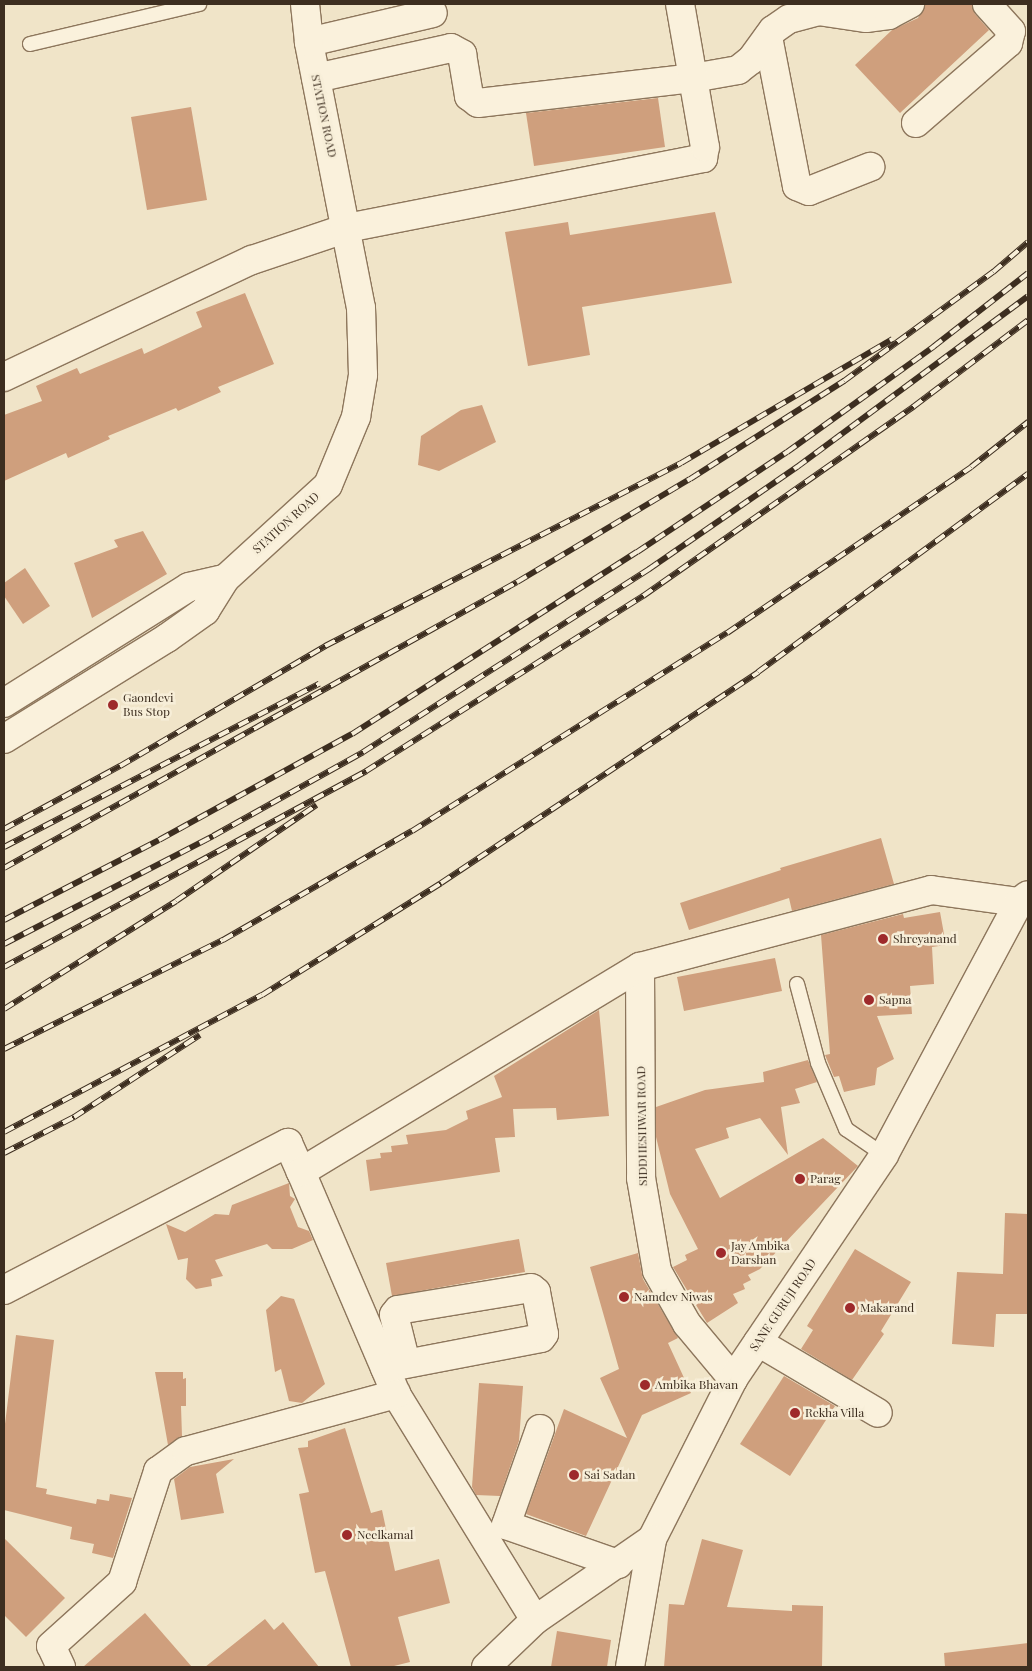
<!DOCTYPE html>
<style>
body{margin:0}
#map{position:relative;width:1032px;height:1671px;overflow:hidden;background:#f0e4c8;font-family:"Playfair Display",serif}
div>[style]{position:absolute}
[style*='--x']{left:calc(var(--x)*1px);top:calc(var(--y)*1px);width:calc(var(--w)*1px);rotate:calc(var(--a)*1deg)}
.building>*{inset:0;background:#cf9f7d}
.roads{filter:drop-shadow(1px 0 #8d765c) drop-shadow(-1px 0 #8d765c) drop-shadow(0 1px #8d765c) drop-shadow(0 -1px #8d765c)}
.service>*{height:14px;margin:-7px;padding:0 7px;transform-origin:7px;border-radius:7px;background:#faf1dc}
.minor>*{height:28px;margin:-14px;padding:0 14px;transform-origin:14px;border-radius:14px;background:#faf1dc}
.secondary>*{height:28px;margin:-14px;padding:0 14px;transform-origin:14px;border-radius:14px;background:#faf1dc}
.rail>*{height:5.5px;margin-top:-2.75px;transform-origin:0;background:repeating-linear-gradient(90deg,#f7eed8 0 11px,#3d2e20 0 22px);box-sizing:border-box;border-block:1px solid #3d2e20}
.dots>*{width:14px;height:14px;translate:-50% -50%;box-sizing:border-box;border:2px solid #f7eed8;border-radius:50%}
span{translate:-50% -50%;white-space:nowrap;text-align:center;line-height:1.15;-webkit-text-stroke:5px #f7eed8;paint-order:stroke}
.street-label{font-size:12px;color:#3d2e20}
.poi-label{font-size:12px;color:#3d2e20}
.left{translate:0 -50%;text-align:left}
.frame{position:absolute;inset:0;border:5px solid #3d2e20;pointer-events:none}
</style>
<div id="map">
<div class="building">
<i style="clip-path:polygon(925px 4px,972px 4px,975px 14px,989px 30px,900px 113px,855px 65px,892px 30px,918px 18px)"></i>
<i style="clip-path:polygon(658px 98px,665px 147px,534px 166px,526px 113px)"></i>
<i style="clip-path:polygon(191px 107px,207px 200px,147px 210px,131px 117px)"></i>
<i style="clip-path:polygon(715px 212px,732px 283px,582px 307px,590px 355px,528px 366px,505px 232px,568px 222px,570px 235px)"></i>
<i style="clip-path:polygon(245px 293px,274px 364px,218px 387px,221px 392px,178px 411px,176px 408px,108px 436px,110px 439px,68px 458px,66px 453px,4px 481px,4px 415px,42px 401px,36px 386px,77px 368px,80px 374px,142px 348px,144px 354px,202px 327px,196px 312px)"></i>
<i style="clip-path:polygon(482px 405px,496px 442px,439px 471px,418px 465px,421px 436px,461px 410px)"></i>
<i style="clip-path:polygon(143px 531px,167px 574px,92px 618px,74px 563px,118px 547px,114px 540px)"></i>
<i style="clip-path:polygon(25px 568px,50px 606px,23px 624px,4px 596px,4px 583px)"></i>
<i style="clip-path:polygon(881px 838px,894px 884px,792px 911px,789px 898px,689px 930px,680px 903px,781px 870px,780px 868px)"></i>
<i style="clip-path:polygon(940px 912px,946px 945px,932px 947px,934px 984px,910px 986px,912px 1014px,877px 1016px,894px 1059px,877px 1068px,875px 1085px,844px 1092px,839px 1076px,834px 1077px,825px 1055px,830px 1054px,821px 935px,903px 914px,904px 918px)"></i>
<i style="clip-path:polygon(775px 958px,782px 991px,684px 1011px,677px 977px)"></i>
<i style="clip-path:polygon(599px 1010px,609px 1116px,557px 1120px,556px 1108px,513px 1109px,515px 1137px,495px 1138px,500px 1172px,370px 1191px,366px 1160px,381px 1158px,380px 1153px,392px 1152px,391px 1146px,408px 1144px,406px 1135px,446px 1130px,468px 1119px,466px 1111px,502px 1097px,494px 1076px)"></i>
<i style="clip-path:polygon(808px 1060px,817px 1082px,795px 1089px,800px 1103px,781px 1107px,788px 1155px,760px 1118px,726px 1128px,729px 1138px,695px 1149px,720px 1198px,823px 1138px,858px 1166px,760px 1269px,748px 1275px,751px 1280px,743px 1284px,745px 1289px,733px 1294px,738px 1303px,707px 1323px,673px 1267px,687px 1260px,685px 1255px,698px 1249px,670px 1194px,656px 1137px,656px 1107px,705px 1090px,764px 1082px,763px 1072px)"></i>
<i style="clip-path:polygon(289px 1183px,290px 1196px,295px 1199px,290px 1207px,298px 1227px,309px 1231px,313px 1240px,292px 1249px,272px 1249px,267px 1244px,215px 1260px,223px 1276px,211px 1279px,212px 1286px,196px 1289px,186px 1279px,188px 1258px,178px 1260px,166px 1224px,185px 1232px,215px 1214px,229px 1215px,232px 1205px)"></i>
<i style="clip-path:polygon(1005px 1213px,1028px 1214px,1028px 1314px,996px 1314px,994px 1347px,952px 1344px,957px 1272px,1003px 1274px)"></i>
<i style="clip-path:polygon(519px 1239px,525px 1272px,392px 1296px,386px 1263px)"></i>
<i style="clip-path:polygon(855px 1249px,911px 1282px,881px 1331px,884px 1334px,852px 1380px,801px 1349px,813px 1330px,807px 1326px)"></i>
<i style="clip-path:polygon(638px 1253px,643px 1279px,678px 1338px,668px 1343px,691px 1393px,642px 1415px,586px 1536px,526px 1514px,564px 1409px,627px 1438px,600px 1378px,619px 1369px,590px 1267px)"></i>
<i style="clip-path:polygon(281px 1296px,294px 1299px,325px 1384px,302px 1403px,289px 1401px,281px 1369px,275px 1372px,266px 1310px)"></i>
<i style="clip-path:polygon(16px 1335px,54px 1340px,36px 1487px,47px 1489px,46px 1494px,96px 1504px,97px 1499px,109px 1501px,110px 1494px,132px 1498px,113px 1558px,92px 1553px,94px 1544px,70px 1539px,72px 1527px,4px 1510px,4px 1432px)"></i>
<i style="clip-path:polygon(155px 1372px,183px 1372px,183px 1379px,186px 1378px,186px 1406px,181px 1406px,182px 1436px,168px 1445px)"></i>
<i style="clip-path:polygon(784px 1376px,835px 1406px,790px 1476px,740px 1444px)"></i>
<i style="clip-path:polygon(479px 1383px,523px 1386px,519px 1441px,500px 1496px,476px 1495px,472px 1487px)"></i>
<i style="clip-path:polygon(345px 1428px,371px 1513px,382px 1510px,395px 1571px,439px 1559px,450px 1603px,398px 1617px,410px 1662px,390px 1667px,351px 1667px,325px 1571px,315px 1573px,299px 1494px,309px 1492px,298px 1448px,308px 1447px,308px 1441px)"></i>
<i style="clip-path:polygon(234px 1459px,216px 1474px,224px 1513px,181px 1520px,174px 1479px,190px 1467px)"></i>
<i style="clip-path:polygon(4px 1538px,65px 1598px,26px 1637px,4px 1615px)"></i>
<i style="clip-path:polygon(702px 1539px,743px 1550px,727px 1607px,792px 1611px,792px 1605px,823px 1606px,822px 1667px,664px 1667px,669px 1604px,684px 1605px)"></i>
<i style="clip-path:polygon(145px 1613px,192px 1667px,83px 1667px)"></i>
<i style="clip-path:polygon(265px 1619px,274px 1630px,283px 1622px,319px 1667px,205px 1667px)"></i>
<i style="clip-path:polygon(557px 1631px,611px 1640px,607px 1667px,551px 1667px)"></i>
<i style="clip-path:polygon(1028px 1643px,1028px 1667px,945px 1667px,944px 1653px)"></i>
</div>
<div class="roads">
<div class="service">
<i style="--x:30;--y:44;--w:174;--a:-13.3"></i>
<i style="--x:797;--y:984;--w:82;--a:75.1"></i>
<i style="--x:818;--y:1063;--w:72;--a:67"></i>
<i style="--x:846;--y:1129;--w:46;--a:34.4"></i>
</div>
<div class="minor">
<i style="--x:768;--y:37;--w:152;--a:79"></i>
<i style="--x:797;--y:186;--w:13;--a:23"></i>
<i style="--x:809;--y:191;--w:66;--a:-21.5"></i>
<i style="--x:309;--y:42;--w:127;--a:-13.2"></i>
<i style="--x:316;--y:78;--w:138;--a:-12.5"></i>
<i style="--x:451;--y:48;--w:13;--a:29"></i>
<i style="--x:462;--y:54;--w:43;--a:80.5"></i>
<i style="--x:469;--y:96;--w:11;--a:38"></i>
<i style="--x:478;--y:103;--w:216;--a:-6.6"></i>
<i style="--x:693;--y:78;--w:46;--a:-10.1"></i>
<i style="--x:738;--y:70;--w:16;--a:-38"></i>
<i style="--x:751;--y:60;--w:37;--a:-54"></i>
<i style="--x:773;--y:30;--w:19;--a:-35"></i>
<i style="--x:789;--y:19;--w:30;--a:-15"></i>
<i style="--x:818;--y:11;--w:49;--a:8.3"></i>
<i style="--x:866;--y:18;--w:23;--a:-7"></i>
<i style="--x:889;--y:15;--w:24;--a:-28"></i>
<i style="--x:916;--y:123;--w:122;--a:-41"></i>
<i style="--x:1008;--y:43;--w:12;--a:-76"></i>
<i style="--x:1011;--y:31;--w:36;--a:-132"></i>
<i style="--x:4;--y:377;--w:274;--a:-25.3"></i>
<i style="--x:252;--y:260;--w:100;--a:-18.6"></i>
<i style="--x:347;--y:228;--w:363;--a:-11.1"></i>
<i style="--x:703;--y:158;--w:11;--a:-80"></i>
<i style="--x:705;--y:147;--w:145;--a:-99.9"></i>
<i style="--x:640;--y:967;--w:211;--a:89.7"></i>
<i style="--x:641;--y:1178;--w:94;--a:80.2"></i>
<i style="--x:657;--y:1271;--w:61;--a:60.5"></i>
<i style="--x:687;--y:1324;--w:72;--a:50.1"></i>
<i style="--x:301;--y:1172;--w:241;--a:66.8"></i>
<i style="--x:396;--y:1394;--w:265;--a:58.4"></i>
<i style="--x:4;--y:1290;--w:320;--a:-27.4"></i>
<i style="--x:288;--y:1143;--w:32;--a:66"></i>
<i style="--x:301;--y:1172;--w:396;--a:-31.2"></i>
<i style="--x:640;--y:967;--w:301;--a:-14.8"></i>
<i style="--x:931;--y:890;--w:89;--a:7.8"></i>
<i style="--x:758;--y:1342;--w:139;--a:30.6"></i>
<i style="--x:385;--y:1368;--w:159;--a:-10.9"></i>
<i style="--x:541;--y:1338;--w:5;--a:-53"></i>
<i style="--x:544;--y:1334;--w:43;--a:-100.8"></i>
<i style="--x:536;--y:1292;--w:6;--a:-141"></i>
<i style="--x:531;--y:1288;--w:135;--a:170.6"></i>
<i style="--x:398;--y:1310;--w:6;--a:129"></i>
<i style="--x:394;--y:1315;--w:49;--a:76"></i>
<i style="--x:540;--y:1429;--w:102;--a:109.5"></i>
<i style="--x:506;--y:1525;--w:119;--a:19.2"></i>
<i style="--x:61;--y:1667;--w:23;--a:-115"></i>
<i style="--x:51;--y:1646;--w:96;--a:-42"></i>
<i style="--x:122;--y:1582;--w:117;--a:-72"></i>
<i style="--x:158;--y:1471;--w:34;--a:-36"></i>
<i style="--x:186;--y:1451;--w:218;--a:-15.2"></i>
<i style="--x:486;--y:1667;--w:68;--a:-43.8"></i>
<i style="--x:535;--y:1620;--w:142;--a:-34.7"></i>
<i style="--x:652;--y:1539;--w:179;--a:-63.1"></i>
<i style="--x:733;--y:1379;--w:270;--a:-56"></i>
<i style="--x:884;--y:1155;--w:287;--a:-61.9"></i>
<i style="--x:1019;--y:902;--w:11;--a:-38"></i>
<i style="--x:630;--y:1667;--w:130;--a:-80.2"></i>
</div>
<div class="secondary">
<i style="--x:4;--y:703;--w:218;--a:-32.1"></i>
<i style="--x:189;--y:587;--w:37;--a:-13"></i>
<i style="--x:225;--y:579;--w:139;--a:-42.4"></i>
<i style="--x:328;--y:485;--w:74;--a:-67.6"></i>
<i style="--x:356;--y:417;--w:43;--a:-80.5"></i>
<i style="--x:363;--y:375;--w:67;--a:-91.7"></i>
<i style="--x:361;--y:308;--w:271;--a:-101.1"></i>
<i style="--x:309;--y:42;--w:38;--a:-96"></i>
<i style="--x:4;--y:739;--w:192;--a:-31.8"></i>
<i style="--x:167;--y:638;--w:47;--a:-35.4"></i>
<i style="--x:205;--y:611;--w:38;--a:-58"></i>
</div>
</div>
<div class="rail">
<i style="--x:4;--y:829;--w:132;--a:-28.5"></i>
<i style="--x:120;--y:766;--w:238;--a:-30.3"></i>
<i style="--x:325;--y:646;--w:400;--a:-27.2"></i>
<i style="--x:681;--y:463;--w:245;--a:-30.4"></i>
<i style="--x:4;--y:847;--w:355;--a:-27.4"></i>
<i style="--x:4;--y:868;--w:587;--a:-29.14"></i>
<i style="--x:517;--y:582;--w:201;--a:-30.8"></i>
<i style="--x:690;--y:479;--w:183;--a:-32.5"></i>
<i style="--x:844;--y:381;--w:185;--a:-36.2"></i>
<i style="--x:993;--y:272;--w:46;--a:-40.6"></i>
<i style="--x:4;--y:920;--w:174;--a:-27.3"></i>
<i style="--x:159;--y:840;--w:220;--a:-28.8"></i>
<i style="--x:352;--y:734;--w:338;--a:-32.6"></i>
<i style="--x:637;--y:552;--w:180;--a:-33.7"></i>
<i style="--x:787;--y:452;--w:180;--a:-35.7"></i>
<i style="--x:933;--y:347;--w:120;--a:-37.9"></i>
<i style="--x:4;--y:944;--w:235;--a:-27.3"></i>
<i style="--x:213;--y:836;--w:172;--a:-29.2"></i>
<i style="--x:363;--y:752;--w:340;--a:-32.6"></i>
<i style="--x:649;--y:569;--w:180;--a:-34.6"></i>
<i style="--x:797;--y:467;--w:287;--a:-36.5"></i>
<i style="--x:4;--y:967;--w:412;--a:-28.4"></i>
<i style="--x:366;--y:771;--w:328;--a:-32.3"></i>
<i style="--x:643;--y:596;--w:330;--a:-35"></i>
<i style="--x:913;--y:407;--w:144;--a:-37.1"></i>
<i style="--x:4;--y:1009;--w:203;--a:-32.1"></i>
<i style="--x:176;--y:901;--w:170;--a:-34.4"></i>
<i style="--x:4;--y:1049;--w:245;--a:-26.5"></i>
<i style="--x:223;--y:940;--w:218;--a:-30"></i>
<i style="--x:412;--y:831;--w:372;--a:-32.2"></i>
<i style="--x:727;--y:633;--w:295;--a:-34.2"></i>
<i style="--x:971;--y:467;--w:73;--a:-38.3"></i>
<i style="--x:4;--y:1132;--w:292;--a:-28"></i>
<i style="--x:262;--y:995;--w:211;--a:-32"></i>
<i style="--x:441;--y:883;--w:381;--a:-33.6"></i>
<i style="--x:758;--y:672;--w:335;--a:-36.3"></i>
<i style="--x:4;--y:1153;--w:79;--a:-27.2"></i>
<i style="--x:74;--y:1117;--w:150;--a:-33.1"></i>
</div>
<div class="dots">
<i style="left:113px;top:705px;background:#9e2a2b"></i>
<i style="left:883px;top:939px;background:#9e2a2b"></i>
<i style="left:869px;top:1000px;background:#9e2a2b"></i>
<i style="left:800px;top:1179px;background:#9e2a2b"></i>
<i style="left:721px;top:1253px;background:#9e2a2b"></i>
<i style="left:624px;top:1297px;background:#9e2a2b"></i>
<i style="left:850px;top:1308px;background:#9e2a2b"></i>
<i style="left:645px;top:1385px;background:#9e2a2b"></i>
<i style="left:795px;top:1413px;background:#9e2a2b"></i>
<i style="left:574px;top:1475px;background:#9e2a2b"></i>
<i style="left:347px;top:1535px;background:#9e2a2b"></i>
</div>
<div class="street-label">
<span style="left:324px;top:116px;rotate:78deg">STATION ROAD</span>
<span style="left:286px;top:523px;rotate:-42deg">STATION ROAD</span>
<span style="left:642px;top:1126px;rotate:-91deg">SIDDHESHWAR ROAD</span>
<span style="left:783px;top:1305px;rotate:-56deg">SANE GURUJI ROAD</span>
</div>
<div class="poi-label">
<span class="left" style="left:123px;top:705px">Gaondevi<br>Bus Stop</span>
<span class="left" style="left:893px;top:939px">Shreyanand</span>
<span class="left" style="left:879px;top:1000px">Sapna</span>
<span class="left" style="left:810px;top:1179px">Parag</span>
<span class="left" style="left:731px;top:1253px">Jay Ambika<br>Darshan</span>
<span class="left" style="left:634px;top:1297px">Namdev Niwas</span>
<span class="left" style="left:860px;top:1308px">Makarand</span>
<span class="left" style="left:655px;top:1385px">Ambika Bhavan</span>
<span class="left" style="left:805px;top:1413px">Rekha Villa</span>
<span class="left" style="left:584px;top:1475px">Sai Sadan</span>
<span class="left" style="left:357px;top:1535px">Neelkamal</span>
</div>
<div class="frame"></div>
</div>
